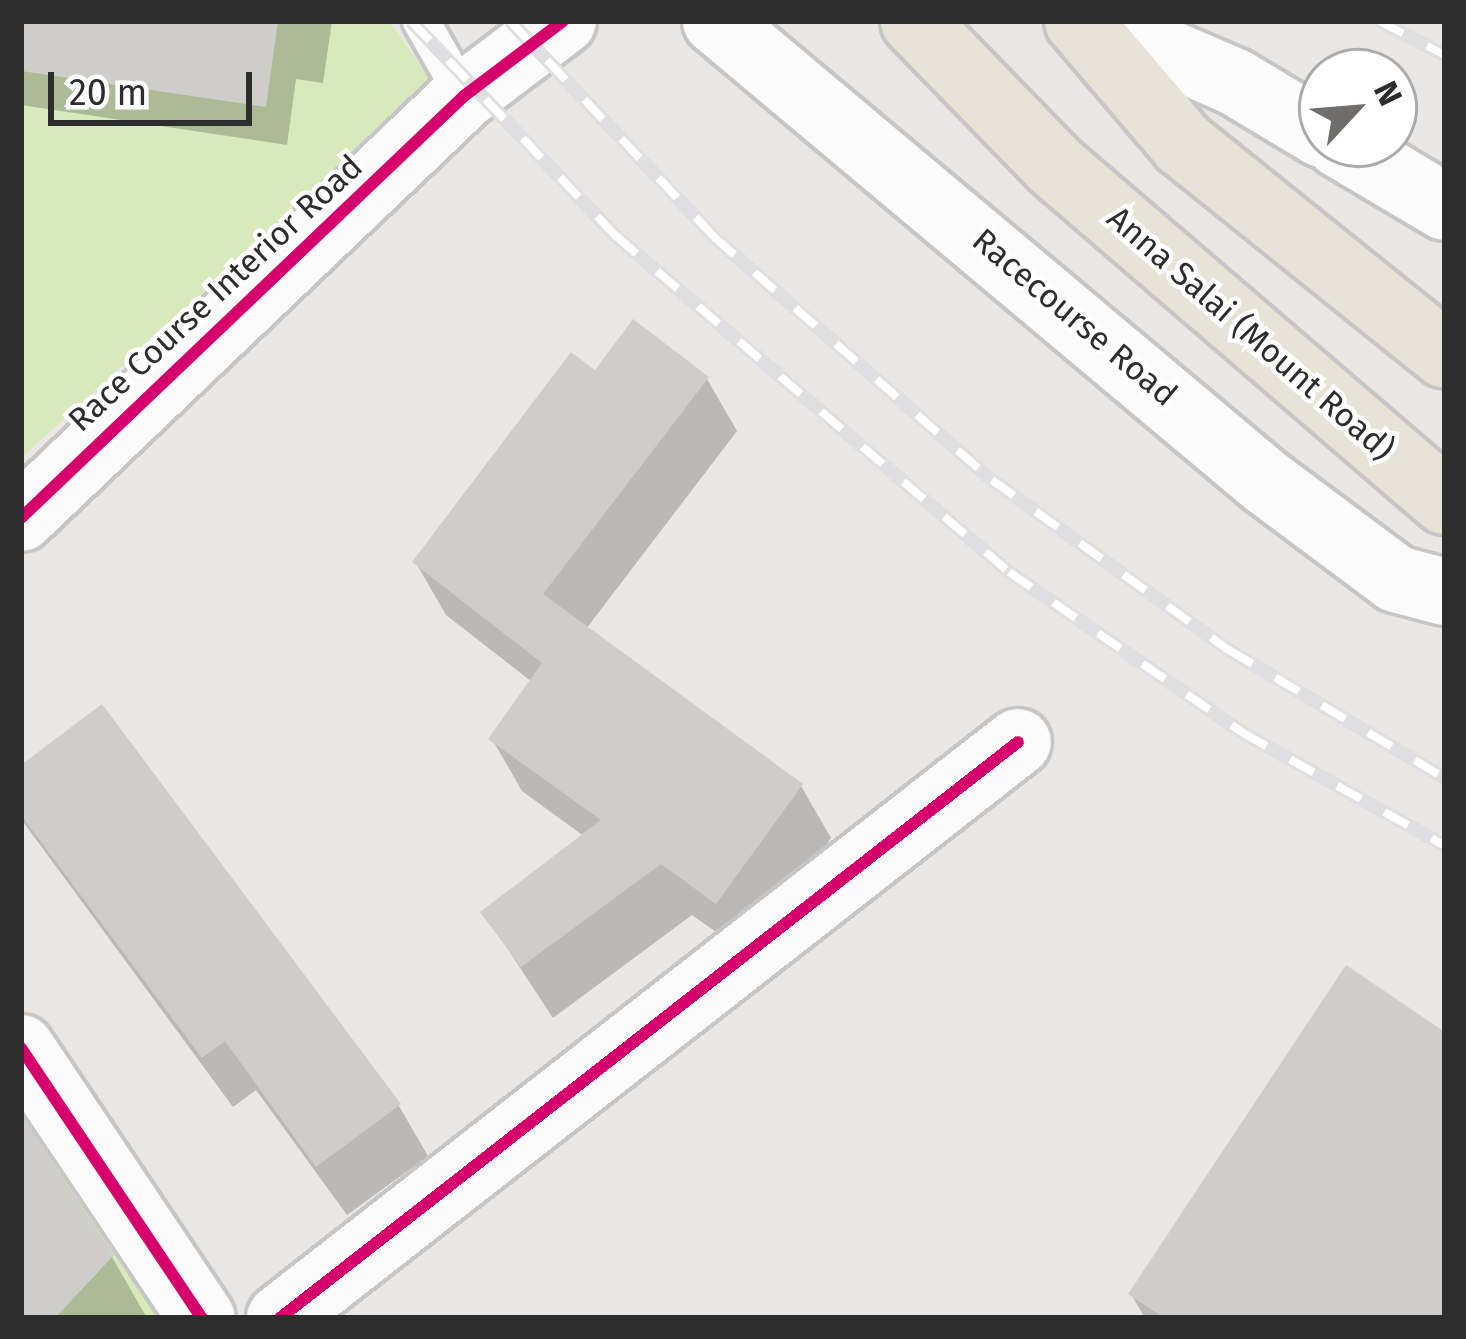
<!DOCTYPE html>
<style>
body{margin:0}
#map{position:relative;width:1466px;height:1339px;overflow:hidden;background:#eae7e4;font-family:"Fira Sans",sans-serif}
div>[style]{position:absolute}
[style*='--x']{left:calc(var(--x)*1px);top:calc(var(--y)*1px);width:calc(var(--w)*1px);rotate:calc(var(--a)*1deg)}
.pitch>*{inset:0;background:#d8e9bc}
.shadow>*{inset:0;background:#0003}
.building>*{inset:0;background:#cfcdca}
.roads{filter:drop-shadow(3px 0 #c6c6c6) drop-shadow(-3px 0 #c6c6c6) drop-shadow(0 3px #c6c6c6) drop-shadow(0 -3px #c6c6c6)}
.service>*{height:36px;margin:-18px;padding:0 18px;transform-origin:18px;border-radius:18px;background:#fcfbfb}
.minor>*{height:66px;margin:-33px;padding:0 33px;transform-origin:33px;border-radius:33px;background:#fcfbfb}
.tertiary>*{height:66px;margin:-33px;padding:0 33px;transform-origin:33px;border-radius:33px;background:#fcfbfb}
.secondary>*{height:66px;margin:-33px;padding:0 33px;transform-origin:33px;border-radius:33px;background:#fcfbfb}
.primary>*{height:66px;margin:-33px;padding:0 33px;transform-origin:33px;border-radius:33px;background:#e7e3d6}
.rail>*{height:14px;margin-top:-7px;transform-origin:0;background:repeating-linear-gradient(90deg,#fff 0 27px,#dfdee0 0 54px);box-sizing:border-box;border-block:3px solid #dfdee0}
.cycleway>*{height:12px;margin:-6px;padding:0 6px;transform-origin:6px;border-radius:6px;background:#d6006c}
span{translate:-50% -50%;white-space:nowrap;text-align:center;line-height:1.15;-webkit-text-stroke:9px #fff;paint-order:stroke}
.street-label{font-size:33px;color:#2d2d2d}
.frame{position:absolute;inset:0;border:24px solid #2d2d2d;pointer-events:none}
.north{position:absolute;left:1298px;top:48px;width:120px;height:120px;box-sizing:border-box;background:#fff;border:3px solid #ababab;border-radius:50%;rotate:64deg;font-size:33px;font-weight:700;line-height:48px;text-align:center;color:#2d2d2d}
.north::after{content:'';display:block;margin:auto;width:42px;height:54px;background:#6f6e6d;clip-path:polygon(50% 0,100% 100%,50% 72%,0 100%)}
.scale{position:absolute;left:48px;top:72px;width:204px;height:54px;box-sizing:border-box;border:6px solid #2d2d2d;border-top:0;padding-left:15px;font-size:36px;line-height:42px;white-space:nowrap;color:#2d2d2d;-webkit-text-stroke:9px #fff;paint-order:stroke}
</style>
<div id="map">
<div class="pitch">
<i style="clip-path:polygon(21px 21px,389px 21px,433px 83px,21px 458px)"></i>
<i style="clip-path:polygon(21px 1101px,169px 1318px,21px 1318px)"></i>
</div>
<div class="shadow">
<i style="clip-path:polygon(21px 21px,332px 21px,323px 83px,296px 79px,287px 145px,21px 105px)"></i>
<i style="clip-path:polygon(596px 374px,707px 379px,737px 431px,586px 629px,801px 786px,831px 838px,747px 954px,692px 915px,553px 1018px,484px 913px,585px 837px,522px 791px,492px 739px,532px 682px,446px 615px,416px 563px)"></i>
<i style="clip-path:polygon(101px 708px,399px 1106px,428px 1156px,347px 1215px,256px 1090px,233px 1107px,21px 819px,21px 769px)"></i>
<i style="clip-path:polygon(1445px 1036px,1445px 1318px,1145px 1318px,1131px 1294px)"></i>
<i style="clip-path:polygon(21px 1121px,112px 1257px,147px 1318px,21px 1318px)"></i>
</div>
<div class="building">
<i style="clip-path:polygon(21px 21px,278px 21px,266px 107px,21px 71px)"></i>
<i style="clip-path:polygon(633px 319px,709px 377px,543px 594px,803px 784px,716px 904px,661px 864px,521px 967px,480px 912px,601px 820px,488px 739px,542px 663px,412px 562px,571px 352px,595px 370px)"></i>
<i style="clip-path:polygon(102px 704px,401px 1104px,316px 1167px,225px 1041px,202px 1058px,21px 815px,21px 765px)"></i>
<i style="clip-path:polygon(1346px 965px,1445px 1032px,1445px 1318px,1164px 1318px,1128px 1294px)"></i>
<i style="clip-path:polygon(21px 1115px,114px 1255px,55px 1318px,21px 1318px)"></i>
</div>
<div class="roads">
<div class="service">
<i style="--x:421;--y:21;--w:86;--a:60.2"></i>
</div>
<div class="minor">
<i style="--x:280;--y:1318;--w:936;--a:-37.97"></i>
</div>
<div class="tertiary">
<i style="--x:21;--y:518;--w:612;--a:-43.61"></i>
<i style="--x:464;--y:96;--w:124;--a:-37.1"></i>
<i style="--x:21;--y:1048;--w:325;--a:56.2"></i>
</div>
<div class="secondary">
<i style="--x:716;--y:21;--w:718;--a:39.97"></i>
<i style="--x:1266;--y:482;--w:162;--a:36.7"></i>
<i style="--x:1396;--y:579;--w:51;--a:14.9"></i>
<i style="--x:1094;--y:21;--w:154;--a:23.4"></i>
<i style="--x:1235;--y:82;--w:101;--a:30.9"></i>
<i style="--x:1339;--y:144;--w:123;--a:30.7"></i>
</div>
<div class="primary">
<i style="--x:914;--y:21;--w:202;--a:45.8"></i>
<i style="--x:1055;--y:166;--w:514;--a:40.66"></i>
<i style="--x:1078;--y:21;--w:162;--a:49.5"></i>
<i style="--x:1183;--y:144;--w:336;--a:38.8"></i>
</div>
</div>
<div class="rail">
<i style="--x:411;--y:21;--w:297;--a:46.4"></i>
<i style="--x:616;--y:236;--w:517;--a:40.53"></i>
<i style="--x:1009;--y:572;--w:284;--a:34.5"></i>
<i style="--x:1243;--y:733;--w:231;--a:29.2"></i>
<i style="--x:510;--y:21;--w:297;--a:46.6"></i>
<i style="--x:714;--y:237;--w:369;--a:41.2"></i>
<i style="--x:992;--y:480;--w:292;--a:35.7"></i>
<i style="--x:1229;--y:650;--w:251;--a:30.7"></i>
<i style="--x:1379;--y:21;--w:74;--a:27.3"></i>
</div>
<div class="cycleway">
<i style="--x:21;--y:518;--w:612;--a:-43.61"></i>
<i style="--x:464;--y:96;--w:124;--a:-37.1"></i>
<i style="--x:21;--y:1048;--w:325;--a:56.2"></i>
<i style="--x:280;--y:1318;--w:936;--a:-37.97"></i>
</div>
<div class="street-label">
<span style="left:216px;top:294px;rotate:-43deg">Race Course Interior Road</span>
<span style="left:1074px;top:318px;rotate:40deg">Racecourse Road</span>
<span style="left:1250px;top:334px;rotate:41deg">Anna Salai (Mount Road)</span>
</div>
<div class="frame"></div>
<div class="north">N</div>
<div class="scale">20 m</div>
</div>
